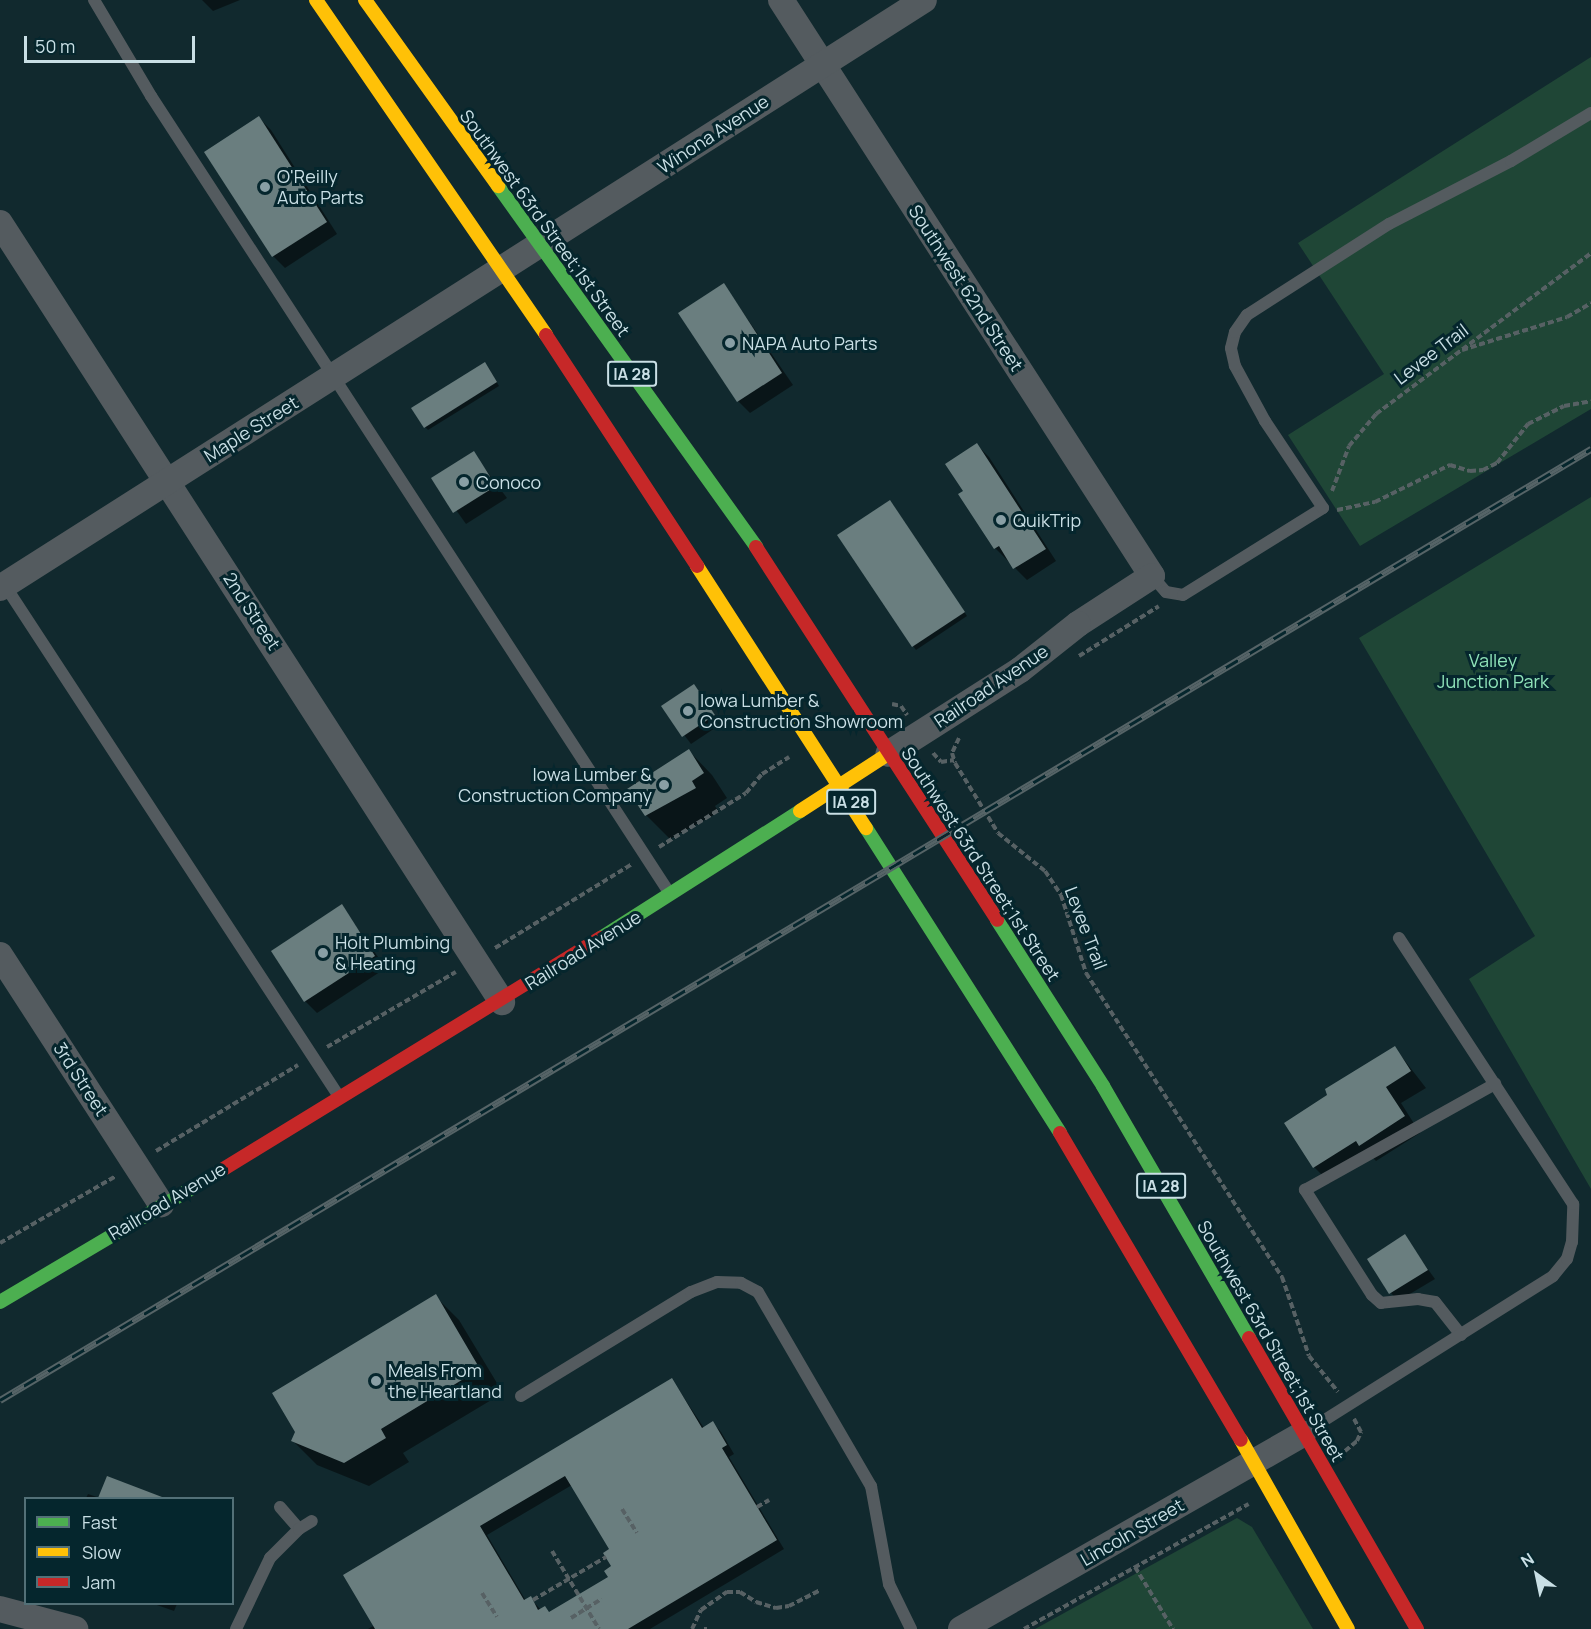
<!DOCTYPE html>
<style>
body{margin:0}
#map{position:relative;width:1591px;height:1629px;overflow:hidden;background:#11292e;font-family:Manrope,sans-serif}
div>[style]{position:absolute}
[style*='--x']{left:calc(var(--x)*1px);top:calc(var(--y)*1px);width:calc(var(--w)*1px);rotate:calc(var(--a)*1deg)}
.green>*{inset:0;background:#1f4636}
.shadow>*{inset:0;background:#0007}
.building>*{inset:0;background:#6a7e7f}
.path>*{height:4px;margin-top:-2px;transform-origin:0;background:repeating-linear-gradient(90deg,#576164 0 6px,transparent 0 9px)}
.lane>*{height:12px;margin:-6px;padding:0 6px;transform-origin:6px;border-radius:6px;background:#545b5f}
.street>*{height:26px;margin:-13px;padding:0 13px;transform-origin:13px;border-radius:13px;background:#545b5f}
.fast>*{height:14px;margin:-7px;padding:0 7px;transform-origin:7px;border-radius:7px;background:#4caf50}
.slow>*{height:14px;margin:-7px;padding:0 7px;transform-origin:7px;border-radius:7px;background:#ffc107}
.jam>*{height:14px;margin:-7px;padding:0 7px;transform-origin:7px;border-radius:7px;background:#c62828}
.rail>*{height:7px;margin-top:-3.5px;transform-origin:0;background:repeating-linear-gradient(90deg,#05262d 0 14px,#566467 0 28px);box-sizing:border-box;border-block:2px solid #566467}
.dots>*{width:16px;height:16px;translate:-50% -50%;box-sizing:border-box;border:3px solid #05262d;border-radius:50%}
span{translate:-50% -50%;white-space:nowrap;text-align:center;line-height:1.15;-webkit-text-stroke:6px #05262d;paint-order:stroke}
.shield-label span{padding:2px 4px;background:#05262d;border:2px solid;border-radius:4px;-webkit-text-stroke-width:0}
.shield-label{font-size:16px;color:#c9dfe5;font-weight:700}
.street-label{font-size:18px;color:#c9dfe5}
.poi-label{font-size:18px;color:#c9dfe5}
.left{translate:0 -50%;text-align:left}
.right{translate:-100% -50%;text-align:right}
.park-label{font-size:18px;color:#8fe3b9}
.legend{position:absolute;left:24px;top:1497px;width:210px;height:108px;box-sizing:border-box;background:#05262d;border:2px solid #537077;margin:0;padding:8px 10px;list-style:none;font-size:18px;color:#c9dfe5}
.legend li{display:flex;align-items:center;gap:12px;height:30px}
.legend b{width:30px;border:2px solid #537077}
.north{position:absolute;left:1507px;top:1545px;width:60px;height:60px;-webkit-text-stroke:4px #05262d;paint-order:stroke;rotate:327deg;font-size:16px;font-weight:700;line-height:24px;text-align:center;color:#c9dfe5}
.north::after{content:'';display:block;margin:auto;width:21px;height:27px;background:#c9dfe5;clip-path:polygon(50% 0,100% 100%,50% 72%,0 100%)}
.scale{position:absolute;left:24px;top:36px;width:171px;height:27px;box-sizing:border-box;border:3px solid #c9dfe5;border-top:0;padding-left:8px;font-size:18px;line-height:21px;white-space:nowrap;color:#c9dfe5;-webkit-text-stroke:4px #05262d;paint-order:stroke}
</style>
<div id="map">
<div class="green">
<i style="clip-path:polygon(1591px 57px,1591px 409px,1360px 546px,1288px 435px,1384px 374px,1298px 243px)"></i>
<i style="clip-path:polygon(1591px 497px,1591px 1189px,1469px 979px,1535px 936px,1359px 638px)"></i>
<i style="clip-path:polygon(1237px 1518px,1252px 1527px,1313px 1629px,1035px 1629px)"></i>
</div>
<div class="shadow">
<i style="clip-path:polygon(202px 0,240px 0,213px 11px)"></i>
<i style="clip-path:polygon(259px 118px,271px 130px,337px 234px,285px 268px,273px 256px)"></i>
<i style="clip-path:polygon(724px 285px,793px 385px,750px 413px,738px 401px)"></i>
<i style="clip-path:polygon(488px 367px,499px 386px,428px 430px,425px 427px)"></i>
<i style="clip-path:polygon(977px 445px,989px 457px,1056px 561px,1027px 580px,995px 548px,960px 495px,965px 492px)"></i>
<i style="clip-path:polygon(473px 453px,507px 498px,466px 524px,434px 479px)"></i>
<i style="clip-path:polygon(893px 505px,967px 616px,916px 650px,913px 646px)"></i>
<i style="clip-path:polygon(694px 686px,721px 724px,691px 744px,663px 707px)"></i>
<i style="clip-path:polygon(689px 751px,712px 775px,727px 798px,715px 806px,719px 812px,670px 839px,646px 815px)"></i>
<i style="clip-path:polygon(341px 906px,386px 968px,317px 1013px,305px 1001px)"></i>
<i style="clip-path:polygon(1395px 1048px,1426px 1088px,1401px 1103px,1420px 1133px,1376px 1161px,1372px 1157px,1330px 1183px,1314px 1167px,1329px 1095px)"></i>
<i style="clip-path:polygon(1404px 1236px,1435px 1279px,1398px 1301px,1391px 1293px)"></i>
<i style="clip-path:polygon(435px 1296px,459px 1320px,503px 1393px,403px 1453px,409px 1462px,369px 1486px,317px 1465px,293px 1441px,297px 1432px)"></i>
<i style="clip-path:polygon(evenodd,672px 1380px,704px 1428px,713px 1423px,721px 1432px,734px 1454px,729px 1457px,784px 1549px,650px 1629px,368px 1629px,375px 1625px,345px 1575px,672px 1380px,572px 1485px,611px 1550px,613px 1567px,610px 1578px,550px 1613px,541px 1610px,530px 1598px,526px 1601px,487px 1535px,572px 1485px)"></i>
<i style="clip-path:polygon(108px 1478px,151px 1498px,86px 1498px,88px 1494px,100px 1498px)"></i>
<i style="clip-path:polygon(154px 1604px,177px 1604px,174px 1611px)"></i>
</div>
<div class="building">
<i style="clip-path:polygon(259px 116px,327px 222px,272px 257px,204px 152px)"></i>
<i style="clip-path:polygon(724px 283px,782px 373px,737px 402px,678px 313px)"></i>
<i style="clip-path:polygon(485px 362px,497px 382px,424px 428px,411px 408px)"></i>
<i style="clip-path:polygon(977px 443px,1046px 549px,1013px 569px,999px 546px,994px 549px,958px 494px,963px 491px,945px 464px)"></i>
<i style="clip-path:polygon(474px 451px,496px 486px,453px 513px,431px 478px)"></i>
<i style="clip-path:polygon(890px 500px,965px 612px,912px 647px,837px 535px)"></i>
<i style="clip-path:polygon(694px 684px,715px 715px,682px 737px,661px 706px)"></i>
<i style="clip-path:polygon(689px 749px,704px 773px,692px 781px,696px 788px,645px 816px,627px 789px)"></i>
<i style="clip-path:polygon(342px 904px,375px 956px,304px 1002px,271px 951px)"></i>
<i style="clip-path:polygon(1395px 1046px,1411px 1071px,1386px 1087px,1405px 1116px,1359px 1146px,1356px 1141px,1313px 1168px,1284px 1123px,1327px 1095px,1325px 1089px)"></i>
<i style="clip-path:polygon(1405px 1234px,1428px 1270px,1389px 1294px,1367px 1259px)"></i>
<i style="clip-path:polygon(436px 1294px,480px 1369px,381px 1429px,386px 1438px,344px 1463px,291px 1441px,295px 1432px,272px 1393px)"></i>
<i style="clip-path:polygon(evenodd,672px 1378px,702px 1428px,713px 1421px,727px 1445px,722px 1448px,777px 1540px,628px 1629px,375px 1629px,343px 1575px,672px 1378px,565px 1476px,609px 1549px,603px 1553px,611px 1566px,604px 1571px,608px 1577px,549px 1612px,545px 1606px,538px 1610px,531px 1596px,524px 1600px,480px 1526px,565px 1476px)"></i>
<i style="clip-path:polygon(107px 1476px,162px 1497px,162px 1498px,98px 1498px)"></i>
</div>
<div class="path">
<i style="--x:1462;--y:350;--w:110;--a:-17.4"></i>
<i style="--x:1567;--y:317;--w:28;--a:-30"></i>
<i style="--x:1332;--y:491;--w:48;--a:-69.3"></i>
<i style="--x:1349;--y:446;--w:42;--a:-49.8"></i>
<i style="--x:1376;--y:414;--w:269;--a:-36.8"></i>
<i style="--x:1337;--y:510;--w:39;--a:-12"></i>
<i style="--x:1375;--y:502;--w:84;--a:-26.3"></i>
<i style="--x:1450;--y:465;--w:21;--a:17"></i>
<i style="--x:1470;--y:471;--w:13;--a:-4"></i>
<i style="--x:1483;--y:470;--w:16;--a:-27"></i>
<i style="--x:1497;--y:463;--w:50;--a:-51.5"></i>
<i style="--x:1528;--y:424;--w:40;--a:-26.6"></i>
<i style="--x:1564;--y:406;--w:27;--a:-10"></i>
<i style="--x:1079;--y:656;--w:94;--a:-32"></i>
<i style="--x:892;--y:704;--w:9;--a:13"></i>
<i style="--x:901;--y:706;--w:11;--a:56"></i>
<i style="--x:959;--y:738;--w:17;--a:115"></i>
<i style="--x:952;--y:753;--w:10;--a:73"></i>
<i style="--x:955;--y:763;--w:82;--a:58.4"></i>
<i style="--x:998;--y:833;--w:60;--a:39"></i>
<i style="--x:1045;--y:871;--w:29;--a:56"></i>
<i style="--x:1061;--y:895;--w:82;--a:72.2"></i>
<i style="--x:1086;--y:973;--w:362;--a:57.2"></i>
<i style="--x:1282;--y:1277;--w:83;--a:71.1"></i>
<i style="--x:1309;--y:1356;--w:46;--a:51.1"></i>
<i style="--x:933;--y:753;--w:12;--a:48"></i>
<i style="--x:941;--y:762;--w:13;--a:-9"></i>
<i style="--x:659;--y:847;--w:102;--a:-31.8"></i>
<i style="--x:746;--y:793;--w:25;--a:-50"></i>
<i style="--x:762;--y:774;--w:32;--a:-32"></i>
<i style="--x:495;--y:948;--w:161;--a:-31.5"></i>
<i style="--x:327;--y:1047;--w:149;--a:-30.2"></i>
<i style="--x:156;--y:1151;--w:166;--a:-31.2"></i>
<i style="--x:0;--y:1243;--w:134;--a:-30"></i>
<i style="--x:1345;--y:1451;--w:16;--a:-40"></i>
<i style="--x:1357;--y:1441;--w:10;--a:-66"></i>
<i style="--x:1361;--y:1432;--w:15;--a:-118"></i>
<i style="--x:757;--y:1507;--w:14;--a:-30"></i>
<i style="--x:622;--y:1509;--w:28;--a:58"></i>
<i style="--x:552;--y:1551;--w:91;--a:58.9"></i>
<i style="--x:1135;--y:1567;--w:73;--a:58.5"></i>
<i style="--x:482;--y:1593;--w:28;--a:58"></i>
<i style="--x:533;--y:1600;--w:85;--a:-30.5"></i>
<i style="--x:571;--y:1618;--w:36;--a:-32"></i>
<i style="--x:692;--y:1629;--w:21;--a:-65"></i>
<i style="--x:701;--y:1610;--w:32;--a:-35"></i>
<i style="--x:727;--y:1592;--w:13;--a:0"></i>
<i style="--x:740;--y:1592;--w:19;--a:32"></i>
<i style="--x:756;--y:1602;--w:21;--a:17"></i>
<i style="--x:776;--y:1608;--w:13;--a:-9"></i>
<i style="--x:789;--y:1606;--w:35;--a:-27"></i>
<i style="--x:704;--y:1629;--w:3;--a:0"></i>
<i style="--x:1024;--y:1629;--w:257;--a:-29.1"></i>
</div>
<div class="lane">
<i style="--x:94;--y:0;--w:112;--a:59.3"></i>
<i style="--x:151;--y:96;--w:952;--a:56.96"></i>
<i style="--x:1152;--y:576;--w:21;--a:49"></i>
<i style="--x:1166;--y:592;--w:17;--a:10"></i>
<i style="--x:1183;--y:595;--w:165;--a:-31.9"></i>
<i style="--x:1323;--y:508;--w:105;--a:-123.7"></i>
<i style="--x:1265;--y:421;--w:63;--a:-118.6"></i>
<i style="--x:1235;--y:366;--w:18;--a:-103"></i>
<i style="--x:1231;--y:348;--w:16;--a:-76"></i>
<i style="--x:1235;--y:332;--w:21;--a:-55"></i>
<i style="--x:1247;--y:315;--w:169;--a:-32.7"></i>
<i style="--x:1389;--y:224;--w:137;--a:-27.3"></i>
<i style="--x:1511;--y:161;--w:93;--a:-31"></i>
<i style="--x:4;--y:584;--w:614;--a:56.83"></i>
<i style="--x:1461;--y:1335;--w:42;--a:-128.2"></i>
<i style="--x:1435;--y:1302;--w:17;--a:-170"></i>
<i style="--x:1418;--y:1299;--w:37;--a:174"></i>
<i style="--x:1381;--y:1303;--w:12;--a:-138"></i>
<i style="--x:1372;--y:1295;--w:125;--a:-122.5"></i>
<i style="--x:1305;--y:1190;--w:218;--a:-29.2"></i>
<i style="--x:521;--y:1396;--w:199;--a:-31.5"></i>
<i style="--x:691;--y:1292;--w:28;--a:-21"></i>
<i style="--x:717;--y:1282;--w:24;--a:2"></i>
<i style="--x:741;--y:1283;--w:19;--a:28"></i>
<i style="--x:758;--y:1292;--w:225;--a:59.8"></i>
<i style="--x:871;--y:1486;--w:100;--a:79.6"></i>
<i style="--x:889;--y:1584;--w:50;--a:63.9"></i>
<i style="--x:1304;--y:1433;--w:294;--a:-32.2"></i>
<i style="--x:1553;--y:1276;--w:22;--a:-51"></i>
<i style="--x:1567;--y:1259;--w:18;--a:-74"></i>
<i style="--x:1572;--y:1242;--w:38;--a:-88"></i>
<i style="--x:1573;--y:1204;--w:318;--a:-123.2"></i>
<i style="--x:280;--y:1507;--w:29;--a:49"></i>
<i style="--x:236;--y:1629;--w:79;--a:-64.4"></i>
<i style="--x:270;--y:1558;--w:41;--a:-45"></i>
<i style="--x:299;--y:1529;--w:15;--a:-32"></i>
</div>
<div class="street">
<i style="--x:781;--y:0;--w:685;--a:57.21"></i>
<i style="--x:1152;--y:576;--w:88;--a:147"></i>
<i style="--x:1078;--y:624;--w:74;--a:141.6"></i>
<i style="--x:1020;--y:670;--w:156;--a:147.5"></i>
<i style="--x:0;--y:223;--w:927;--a:57.2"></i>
<i style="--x:0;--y:588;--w:1095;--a:-32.47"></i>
<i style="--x:0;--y:955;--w:297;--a:57.1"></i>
<i style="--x:0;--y:1609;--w:78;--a:14.9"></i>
<i style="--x:961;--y:1629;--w:394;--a:-29.7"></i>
</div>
<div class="fast">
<i style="--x:498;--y:186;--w:444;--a:54.4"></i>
<i style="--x:866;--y:828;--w:361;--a:57.5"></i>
<i style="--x:997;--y:920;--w:197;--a:57.4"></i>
<i style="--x:1103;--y:1086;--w:291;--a:59.9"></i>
<i style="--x:601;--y:938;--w:236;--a:-32.5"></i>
<i style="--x:0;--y:1302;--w:247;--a:-30.7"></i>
</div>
<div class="slow">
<i style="--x:316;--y:0;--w:406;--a:55.5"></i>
<i style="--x:365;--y:0;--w:229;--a:54.4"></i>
<i style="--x:697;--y:566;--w:312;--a:57.2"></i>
<i style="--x:800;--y:811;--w:105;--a:-32.9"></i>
<i style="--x:1241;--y:1440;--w:217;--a:60.5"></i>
</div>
<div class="jam">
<i style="--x:546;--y:335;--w:276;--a:56.8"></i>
<i style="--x:756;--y:547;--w:444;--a:57.1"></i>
<i style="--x:1060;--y:1133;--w:356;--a:59.5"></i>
<i style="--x:212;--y:1176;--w:456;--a:-31.5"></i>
<i style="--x:1249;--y:1338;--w:336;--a:60"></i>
</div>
<div class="rail">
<i style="--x:0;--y:1400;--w:1854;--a:-30.87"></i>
</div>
<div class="dots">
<i style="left:265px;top:187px;background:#899fa5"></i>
<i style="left:730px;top:343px;background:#899fa5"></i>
<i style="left:464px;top:482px;background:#899fa5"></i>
<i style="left:1001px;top:520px;background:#899fa5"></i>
<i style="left:688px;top:711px;background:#899fa5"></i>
<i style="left:664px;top:785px;background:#899fa5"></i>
<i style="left:323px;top:953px;background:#899fa5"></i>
<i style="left:376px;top:1381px;background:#899fa5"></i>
</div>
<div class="shield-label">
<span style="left:632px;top:374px">IA 28</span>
<span style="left:851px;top:802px">IA 28</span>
<span style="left:1161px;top:1186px">IA 28</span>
</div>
<div class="street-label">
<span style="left:713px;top:134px;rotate:-33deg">Winona Avenue</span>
<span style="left:545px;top:223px;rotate:54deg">Southwest 63rd Street;1st Street</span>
<span style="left:966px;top:288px;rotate:57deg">Southwest 62nd Street</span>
<span style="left:1431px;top:354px;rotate:-37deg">Levee Trail</span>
<span style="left:251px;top:429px;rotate:-32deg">Maple Street</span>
<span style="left:252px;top:611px;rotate:57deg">2nd Street</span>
<span style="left:991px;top:686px;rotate:-34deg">Railroad Avenue</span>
<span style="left:981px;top:864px;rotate:57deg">Southwest 63rd Street;1st Street</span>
<span style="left:1086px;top:928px;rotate:69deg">Levee Trail</span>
<span style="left:583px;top:950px;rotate:-32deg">Railroad Avenue</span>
<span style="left:81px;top:1079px;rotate:57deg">3rd Street</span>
<span style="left:167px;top:1201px;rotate:-31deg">Railroad Avenue</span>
<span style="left:1271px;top:1341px;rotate:60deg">Southwest 63rd Street;1st Street</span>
<span style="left:1132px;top:1532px;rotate:-30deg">Lincoln Street</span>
</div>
<div class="poi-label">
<span class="left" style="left:277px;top:187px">O'Reilly<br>Auto Parts</span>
<span class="left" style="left:742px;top:343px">NAPA Auto Parts</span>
<span class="left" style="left:476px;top:482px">Conoco</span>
<span class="left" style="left:1013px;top:520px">QuikTrip</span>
<span class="left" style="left:700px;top:711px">Iowa Lumber &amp;<br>Construction Showroom</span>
<span class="right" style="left:652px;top:785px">Iowa Lumber &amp;<br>Construction Company</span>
<span class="left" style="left:335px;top:953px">Holt Plumbing<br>&amp; Heating</span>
<span class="left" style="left:388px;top:1381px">Meals From<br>the Heartland</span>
</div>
<div class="park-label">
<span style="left:1493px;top:671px">Valley<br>Junction Park</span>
</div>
<ul class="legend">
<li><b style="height:8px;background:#4caf50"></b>Fast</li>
<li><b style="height:8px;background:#ffc107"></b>Slow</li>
<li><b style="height:8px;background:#c62828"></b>Jam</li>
</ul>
<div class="north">N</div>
<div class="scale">50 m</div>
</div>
